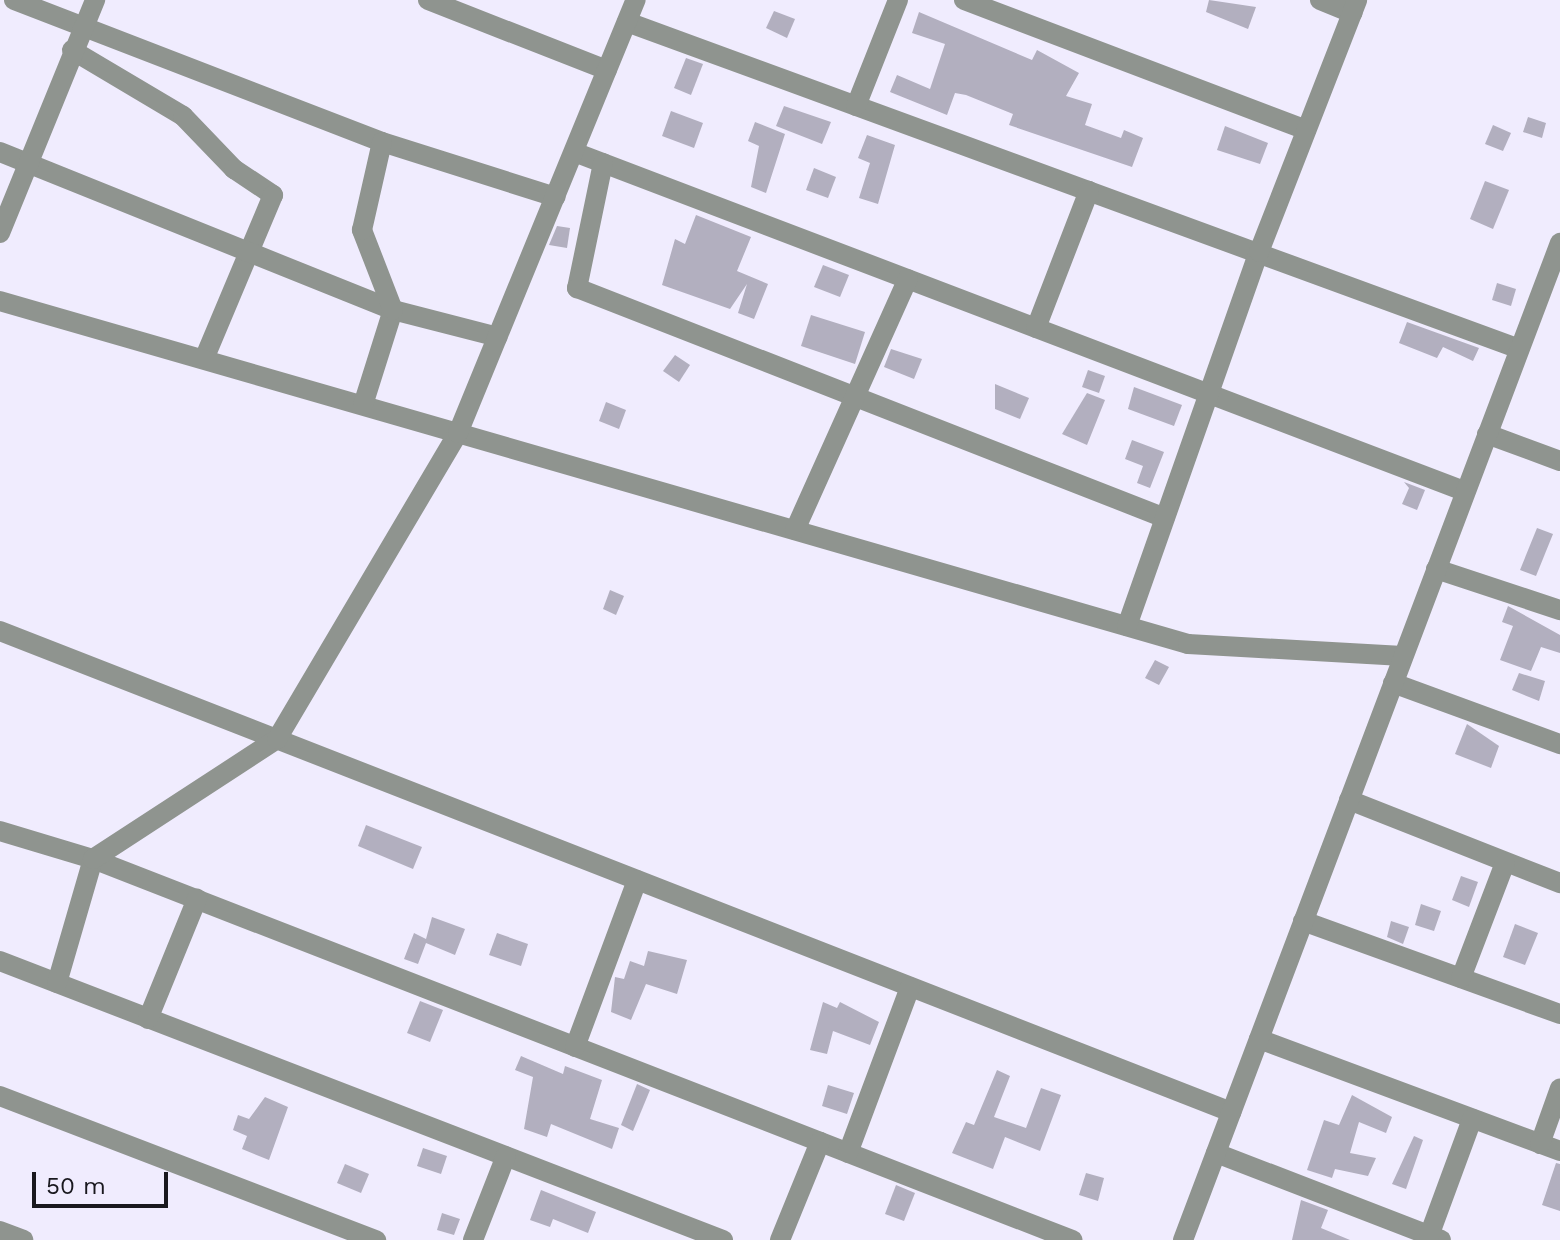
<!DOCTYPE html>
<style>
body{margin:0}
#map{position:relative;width:1560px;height:1240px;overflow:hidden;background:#f0ecfe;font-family:"Work Sans",sans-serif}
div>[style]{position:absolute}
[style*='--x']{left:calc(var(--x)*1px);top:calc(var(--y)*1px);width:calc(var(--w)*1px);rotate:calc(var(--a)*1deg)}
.building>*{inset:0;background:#b2afbf}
.minor>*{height:20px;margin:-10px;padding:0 10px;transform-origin:10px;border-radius:10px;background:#8f948f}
span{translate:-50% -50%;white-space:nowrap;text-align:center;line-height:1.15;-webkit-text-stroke:6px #f0ecfe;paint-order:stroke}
.scale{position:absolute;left:32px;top:1172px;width:136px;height:36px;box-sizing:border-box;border:4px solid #19181e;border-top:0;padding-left:10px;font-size:24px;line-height:28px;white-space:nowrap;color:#19181e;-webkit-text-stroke:6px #f0ecfe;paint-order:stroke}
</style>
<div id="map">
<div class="building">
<i style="clip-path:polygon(1209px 0,1256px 7px,1248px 29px,1206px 12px)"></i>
<i style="clip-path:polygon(774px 11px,795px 19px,787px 38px,766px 28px)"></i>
<i style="clip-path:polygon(919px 12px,1032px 60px,1037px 50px,1079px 73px,1066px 96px,1092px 104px,1085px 125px,1121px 138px,1124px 130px,1143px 138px,1132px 167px,1009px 125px,1013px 114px,966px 95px,955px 93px,947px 115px,890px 92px,897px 75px,930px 89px,945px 44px,912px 33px)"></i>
<i style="clip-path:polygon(686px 58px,703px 64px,691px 95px,674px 88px)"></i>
<i style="clip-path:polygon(784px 106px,831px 122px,822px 144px,776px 126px)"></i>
<i style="clip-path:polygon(671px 111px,703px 123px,694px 148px,662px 136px)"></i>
<i style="clip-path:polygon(1528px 117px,1546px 123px,1542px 138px,1523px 132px)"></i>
<i style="clip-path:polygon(755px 122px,785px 134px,766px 193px,751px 187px,759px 146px,748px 141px)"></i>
<i style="clip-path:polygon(1493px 125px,1511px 133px,1503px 151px,1485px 144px)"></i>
<i style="clip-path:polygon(1225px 126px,1268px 143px,1260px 164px,1217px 150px)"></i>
<i style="clip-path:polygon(867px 135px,895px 145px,878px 204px,859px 198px,870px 163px,858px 158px)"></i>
<i style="clip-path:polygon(814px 168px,836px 177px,828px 198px,806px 190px)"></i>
<i style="clip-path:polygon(1485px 181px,1509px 190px,1493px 229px,1470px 219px)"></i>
<i style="clip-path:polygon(696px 215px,751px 237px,737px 271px,768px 284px,754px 319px,738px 313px,747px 284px,730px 309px,662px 285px,675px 239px,685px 244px)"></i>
<i style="clip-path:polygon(557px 226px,570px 228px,567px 248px,549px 245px)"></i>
<i style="clip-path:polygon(823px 265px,849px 275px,840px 297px,814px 287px)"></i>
<i style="clip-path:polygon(1497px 283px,1516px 289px,1511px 306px,1492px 300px)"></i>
<i style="clip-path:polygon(811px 315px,865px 332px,855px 364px,801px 346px)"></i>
<i style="clip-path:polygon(1407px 322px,1479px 348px,1473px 361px,1443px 347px,1437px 358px,1399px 343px)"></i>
<i style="clip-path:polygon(891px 349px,922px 359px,914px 379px,884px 367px)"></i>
<i style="clip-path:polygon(675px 355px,690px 365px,679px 382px,663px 371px)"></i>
<i style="clip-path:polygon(1088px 370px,1105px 376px,1099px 393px,1082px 387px)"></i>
<i style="clip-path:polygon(995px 384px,1029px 398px,1020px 419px,995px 409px)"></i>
<i style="clip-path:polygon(1134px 387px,1182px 405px,1174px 426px,1128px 409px)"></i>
<i style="clip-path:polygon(1087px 393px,1105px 400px,1087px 445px,1062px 434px)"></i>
<i style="clip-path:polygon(606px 402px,626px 410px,619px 429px,599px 421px)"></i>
<i style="clip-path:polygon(1132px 440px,1164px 452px,1150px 488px,1137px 483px,1143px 466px,1125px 459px)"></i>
<i style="clip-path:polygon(1404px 482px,1425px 490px,1417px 510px,1402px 504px,1409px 488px)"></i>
<i style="clip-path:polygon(1537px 528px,1553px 534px,1536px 576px,1520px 570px)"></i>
<i style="clip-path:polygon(610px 590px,624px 596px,616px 615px,603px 609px)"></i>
<i style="clip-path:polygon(1508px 606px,1560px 635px,1560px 653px,1541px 647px,1531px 671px,1500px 660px,1513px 626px,1502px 622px)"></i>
<i style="clip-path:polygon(1155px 660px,1169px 667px,1159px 685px,1145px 678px)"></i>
<i style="clip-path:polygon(1519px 673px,1545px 681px,1539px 701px,1512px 690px)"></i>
<i style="clip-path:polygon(1467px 724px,1499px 746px,1491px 768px,1455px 754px)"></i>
<i style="clip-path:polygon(366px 825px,422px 847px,413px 869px,358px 846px)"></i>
<i style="clip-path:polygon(1461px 876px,1478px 882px,1469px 907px,1452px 900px)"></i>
<i style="clip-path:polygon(1421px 904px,1441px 911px,1434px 931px,1415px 925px)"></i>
<i style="clip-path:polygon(432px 917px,465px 929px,455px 955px,426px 943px,418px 964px,404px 959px,414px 933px,426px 939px)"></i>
<i style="clip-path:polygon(1391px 921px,1409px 927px,1403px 944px,1387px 937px)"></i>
<i style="clip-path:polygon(1515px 924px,1538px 933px,1525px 965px,1503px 957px)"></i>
<i style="clip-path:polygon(497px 933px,528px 944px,521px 966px,489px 955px)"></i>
<i style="clip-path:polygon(648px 951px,687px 960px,677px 994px,646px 984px,631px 1020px,611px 1012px,615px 977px,624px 979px,630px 961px,644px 966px)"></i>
<i style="clip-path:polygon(420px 1001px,443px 1010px,430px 1042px,407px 1033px)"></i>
<i style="clip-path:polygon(823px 1002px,837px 1008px,840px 1002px,879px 1022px,870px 1045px,833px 1031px,827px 1054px,810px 1050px)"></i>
<i style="clip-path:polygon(521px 1056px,563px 1074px,565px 1066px,602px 1080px,590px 1119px,619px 1128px,612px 1149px,551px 1124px,547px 1137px,524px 1129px,533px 1077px,515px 1070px)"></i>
<i style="clip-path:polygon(997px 1070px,1010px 1076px,994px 1117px,1026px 1128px,1041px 1088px,1061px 1095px,1040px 1151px,1005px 1137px,993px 1169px,952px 1153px,966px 1122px,974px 1125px)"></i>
<i style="clip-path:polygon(637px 1084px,650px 1090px,633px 1131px,621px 1125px)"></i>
<i style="clip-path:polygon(828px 1085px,854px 1093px,847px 1114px,822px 1106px)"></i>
<i style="clip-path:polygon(1352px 1095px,1392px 1117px,1386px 1133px,1359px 1122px,1350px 1153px,1376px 1158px,1368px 1176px,1335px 1169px,1332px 1178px,1307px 1170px,1324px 1120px,1339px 1125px)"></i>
<i style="clip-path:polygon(265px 1097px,288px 1107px,269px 1160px,242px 1149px,247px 1136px,233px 1130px,238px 1115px,249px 1119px)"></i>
<i style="clip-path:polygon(1414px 1136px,1423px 1140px,1406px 1189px,1392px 1184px)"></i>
<i style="clip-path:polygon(423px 1148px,447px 1156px,441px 1174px,417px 1166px)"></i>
<i style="clip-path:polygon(1556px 1163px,1560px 1164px,1560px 1211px,1542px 1205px)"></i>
<i style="clip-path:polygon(345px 1164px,369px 1174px,361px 1193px,337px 1183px)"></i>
<i style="clip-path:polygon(1086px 1173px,1104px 1178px,1098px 1201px,1079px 1195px)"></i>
<i style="clip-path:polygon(896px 1185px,915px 1193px,904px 1221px,885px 1214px)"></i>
<i style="clip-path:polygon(541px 1190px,596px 1212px,588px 1233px,553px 1219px,550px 1227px,530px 1220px)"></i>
<i style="clip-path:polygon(1301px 1200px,1328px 1210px,1321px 1228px,1350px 1240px,1292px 1240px)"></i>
<i style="clip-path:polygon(442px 1213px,460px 1219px,454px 1235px,437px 1230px)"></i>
</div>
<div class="minor">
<i style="--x:14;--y:0;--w:394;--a:21.1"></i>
<i style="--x:382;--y:142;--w:182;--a:17.6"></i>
<i style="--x:428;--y:0;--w:192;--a:21.4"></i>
<i style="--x:964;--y:0;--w:366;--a:20.8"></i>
<i style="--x:1320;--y:0;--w:35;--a:22"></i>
<i style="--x:627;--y:22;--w:948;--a:20.12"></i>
<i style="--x:72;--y:50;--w:129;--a:30.7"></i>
<i style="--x:183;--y:116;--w:74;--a:46.1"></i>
<i style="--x:234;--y:169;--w:47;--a:33.7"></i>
<i style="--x:273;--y:195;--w:178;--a:112.8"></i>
<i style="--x:856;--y:106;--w:114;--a:-68.4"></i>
<i style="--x:0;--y:152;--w:424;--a:21.9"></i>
<i style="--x:393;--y:310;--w:108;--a:14.4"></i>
<i style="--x:574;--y:152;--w:952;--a:20.85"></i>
<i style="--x:603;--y:163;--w:128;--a:101.7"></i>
<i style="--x:577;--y:288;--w:631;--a:21.36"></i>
<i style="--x:0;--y:233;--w:252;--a:-67.8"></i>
<i style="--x:0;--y:301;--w:1237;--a:16.1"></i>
<i style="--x:1188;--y:644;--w:215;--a:3.2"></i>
<i style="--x:1036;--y:328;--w:147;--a:-68.9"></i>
<i style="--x:363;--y:405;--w:100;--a:-72.5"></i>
<i style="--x:393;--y:310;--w:86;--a:-111.2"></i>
<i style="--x:362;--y:230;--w:90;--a:-77.2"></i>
<i style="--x:1487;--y:434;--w:78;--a:20.3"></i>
<i style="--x:795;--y:530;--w:275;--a:-65.8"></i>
<i style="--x:1436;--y:569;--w:131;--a:18.3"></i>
<i style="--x:1127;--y:626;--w:397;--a:-70.6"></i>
<i style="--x:1259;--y:252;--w:270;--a:-68.7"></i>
<i style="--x:0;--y:631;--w:1322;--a:21.34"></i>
<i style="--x:1393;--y:683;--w:178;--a:20.1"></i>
<i style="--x:1349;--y:800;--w:227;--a:21.5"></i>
<i style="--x:0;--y:831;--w:97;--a:16.8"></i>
<i style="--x:93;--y:859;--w:1051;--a:21.26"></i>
<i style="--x:1303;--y:921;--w:273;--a:19.9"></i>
<i style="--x:0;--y:961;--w:775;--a:21.1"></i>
<i style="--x:1461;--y:978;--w:123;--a:-69.1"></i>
<i style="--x:57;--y:983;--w:129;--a:-73.8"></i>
<i style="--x:93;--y:859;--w:220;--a:-33.1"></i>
<i style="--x:277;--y:739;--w:356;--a:-59.4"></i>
<i style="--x:458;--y:433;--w:468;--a:-67.7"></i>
<i style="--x:148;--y:1019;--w:130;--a:-67.8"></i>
<i style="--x:1259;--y:1039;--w:321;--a:20.4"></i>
<i style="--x:575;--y:1047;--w:178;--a:-69.6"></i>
<i style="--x:0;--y:1096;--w:403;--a:21"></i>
<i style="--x:1540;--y:1144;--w:59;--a:-70.3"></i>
<i style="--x:848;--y:1153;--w:177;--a:-69.5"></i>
<i style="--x:1216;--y:1153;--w:241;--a:21.1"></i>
<i style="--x:0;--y:1231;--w:25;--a:21"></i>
<i style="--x:1429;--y:1236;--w:125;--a:-69.8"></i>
<i style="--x:473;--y:1240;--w:90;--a:-68.6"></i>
<i style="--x:780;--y:1240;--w:106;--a:-67.8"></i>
<i style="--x:1183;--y:1240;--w:1066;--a:-69.29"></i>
</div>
<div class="scale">50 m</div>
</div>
